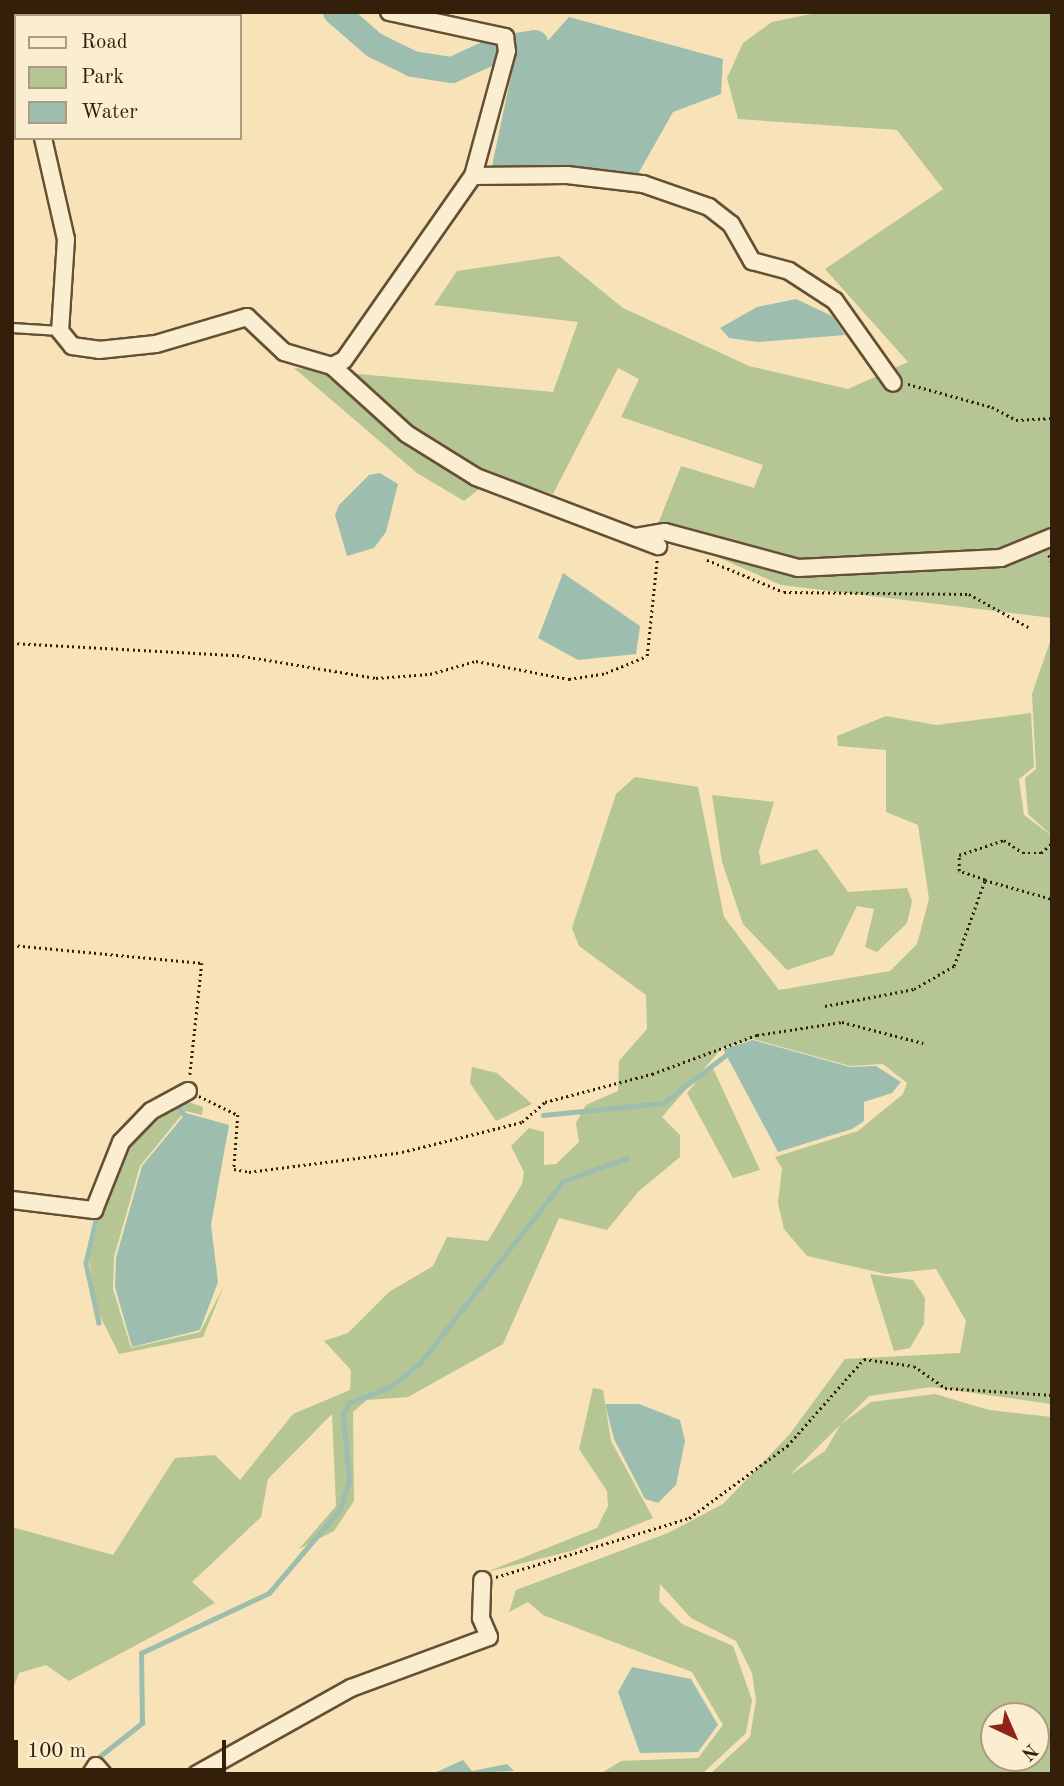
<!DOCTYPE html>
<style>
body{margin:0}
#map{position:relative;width:1064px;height:1786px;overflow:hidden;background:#f7e3b7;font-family:"Old Standard TT",serif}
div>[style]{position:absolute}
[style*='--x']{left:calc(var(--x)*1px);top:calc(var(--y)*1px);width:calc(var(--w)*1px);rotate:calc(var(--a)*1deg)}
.green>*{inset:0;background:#b6c594}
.water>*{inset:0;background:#9dbeaf}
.stream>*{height:4.5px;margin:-2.25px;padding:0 2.25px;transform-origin:2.25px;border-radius:2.25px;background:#9dbeaf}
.river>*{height:26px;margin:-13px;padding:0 13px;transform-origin:13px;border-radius:13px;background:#9dbeaf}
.path>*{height:2.5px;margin-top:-1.25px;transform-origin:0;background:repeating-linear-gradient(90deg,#341f0a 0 2px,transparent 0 5.5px)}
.roads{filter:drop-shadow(2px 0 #655035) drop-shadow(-2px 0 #655035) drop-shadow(0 2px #655035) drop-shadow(0 -2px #655035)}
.service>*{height:8px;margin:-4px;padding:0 4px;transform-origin:4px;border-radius:4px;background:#faedd0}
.minor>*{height:16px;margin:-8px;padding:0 8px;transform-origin:8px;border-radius:8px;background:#faedd0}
span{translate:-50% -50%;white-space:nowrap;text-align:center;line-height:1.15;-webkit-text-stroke:5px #faedd0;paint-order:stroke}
.frame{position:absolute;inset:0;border:14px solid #341f0a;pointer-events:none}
.legend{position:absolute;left:14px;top:14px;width:228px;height:126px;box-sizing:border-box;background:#faedd0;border:2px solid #ab9b81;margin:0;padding:9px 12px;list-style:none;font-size:21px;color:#341f0a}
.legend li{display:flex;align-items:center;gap:14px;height:35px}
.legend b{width:35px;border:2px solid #ab9b81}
.north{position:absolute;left:980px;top:1702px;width:70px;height:70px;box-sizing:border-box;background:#faedd0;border:2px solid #ab9b81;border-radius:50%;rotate:136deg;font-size:19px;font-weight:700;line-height:28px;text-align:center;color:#341f0a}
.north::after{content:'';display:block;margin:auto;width:24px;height:32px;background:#8f2418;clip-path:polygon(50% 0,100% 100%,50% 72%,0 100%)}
.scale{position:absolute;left:14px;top:1740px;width:212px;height:32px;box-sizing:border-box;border:4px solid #341f0a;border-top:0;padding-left:9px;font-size:21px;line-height:24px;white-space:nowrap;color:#341f0a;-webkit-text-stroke:5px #faedd0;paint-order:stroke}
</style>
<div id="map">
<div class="green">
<i style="clip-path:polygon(821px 12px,1052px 12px,1052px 527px,1001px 552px,798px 562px,658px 524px,681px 466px,754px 488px,763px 465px,621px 417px,639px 379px,618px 368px,553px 494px,496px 476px,464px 501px,417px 473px,294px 368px,553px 392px,578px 322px,434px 305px,457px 271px,559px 256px,623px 308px,749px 366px,848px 389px,908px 362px,825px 269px,943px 189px,897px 130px,738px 119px,727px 78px,743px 43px,772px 22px)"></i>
<i style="clip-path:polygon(688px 544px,799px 574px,1005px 564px,1052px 549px,1052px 618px,781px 585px)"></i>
<i style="clip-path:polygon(1052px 636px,1052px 831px,1050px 834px,1028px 814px,1025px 778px,1036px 769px,1032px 694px)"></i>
<i style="clip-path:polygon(evenodd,1031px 713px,1034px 767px,1019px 779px,1024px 815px,1052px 836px,1052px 1404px,931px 1387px,869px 1396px,790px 1475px,825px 1451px,841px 1424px,871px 1402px,935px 1394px,989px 1410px,1052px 1417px,1052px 1774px,710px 1774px,750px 1737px,756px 1700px,752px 1673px,736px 1641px,691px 1618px,660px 1584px,659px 1601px,682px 1624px,733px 1646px,752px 1700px,746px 1733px,702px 1774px,600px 1774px,621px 1761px,698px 1758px,723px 1725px,692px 1672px,543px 1615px,528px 1602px,509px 1612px,516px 1590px,668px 1533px,723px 1504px,789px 1435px,845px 1359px,960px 1353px,966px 1321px,936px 1269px,886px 1274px,807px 1256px,784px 1229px,778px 1203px,782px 1168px,775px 1157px,858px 1131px,903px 1094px,907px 1083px,883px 1064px,850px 1066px,753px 1039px,722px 1048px,662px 1117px,680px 1135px,680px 1157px,639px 1191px,607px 1230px,559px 1218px,503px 1344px,408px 1397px,367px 1400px,353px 1412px,354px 1501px,334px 1531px,299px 1549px,336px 1506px,332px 1414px,268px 1479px,261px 1517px,192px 1582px,215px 1603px,69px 1681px,46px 1665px,19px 1673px,12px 1691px,12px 1527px,113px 1555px,175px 1458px,215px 1455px,240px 1480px,293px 1414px,350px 1390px,351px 1370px,324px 1341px,348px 1333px,389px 1292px,433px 1266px,447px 1237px,488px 1241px,522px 1184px,524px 1172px,511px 1146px,529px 1128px,544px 1132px,544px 1165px,556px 1164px,579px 1142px,576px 1123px,586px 1105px,618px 1091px,619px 1061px,647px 1029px,646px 995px,579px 946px,572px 928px,616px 794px,635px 777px,698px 787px,724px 917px,779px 990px,890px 971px,917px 944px,929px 899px,918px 825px,886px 812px,886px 750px,838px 746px,837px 736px,886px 716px,936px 725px,1031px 713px,994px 1716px,1036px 1716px,1036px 1758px,994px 1758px,994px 1716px)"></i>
<i style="clip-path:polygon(712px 795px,774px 802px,759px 851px,761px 865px,817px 849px,848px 892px,907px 888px,912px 901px,907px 923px,877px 952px,865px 947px,874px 909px,857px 906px,833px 955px,787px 970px,743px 924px,722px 862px)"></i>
<i style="clip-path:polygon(711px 1064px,760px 1170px,733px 1178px,687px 1093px)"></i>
<i style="clip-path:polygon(472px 1067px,497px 1073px,532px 1104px,496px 1121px,470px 1083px)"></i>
<i style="clip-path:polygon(183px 1100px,203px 1107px,202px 1115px,185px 1111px,140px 1166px,114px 1257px,113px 1289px,131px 1348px,200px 1332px,224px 1286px,203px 1337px,119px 1354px,96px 1308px,89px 1259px,100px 1215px,133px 1140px)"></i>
<i style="clip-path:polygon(870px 1274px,913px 1280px,925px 1298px,924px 1324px,910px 1348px,894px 1351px)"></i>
<i style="clip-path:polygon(593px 1388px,603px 1390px,611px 1441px,653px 1518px,571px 1551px,487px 1572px,597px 1528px,608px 1506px,607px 1491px,579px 1449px)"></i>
</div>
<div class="water">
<i style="clip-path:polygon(569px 17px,723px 59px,721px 94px,673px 112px,638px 174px,567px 166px,491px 171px,516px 52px,544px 45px)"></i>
<i style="clip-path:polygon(796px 299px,832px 316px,845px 335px,758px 342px,729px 338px,720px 328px,757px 307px)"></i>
<i style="clip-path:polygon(380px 473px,398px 484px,386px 532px,374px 548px,347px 556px,335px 515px,339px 505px,369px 475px)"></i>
<i style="clip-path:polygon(563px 573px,640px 626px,636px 654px,578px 660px,538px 638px)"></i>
<i style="clip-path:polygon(753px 1040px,850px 1067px,876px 1066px,901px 1082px,892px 1093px,864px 1102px,864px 1121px,852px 1129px,778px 1152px,723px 1049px)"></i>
<i style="clip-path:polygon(186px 1113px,229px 1125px,211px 1225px,218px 1282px,200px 1330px,132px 1347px,115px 1287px,116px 1258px,142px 1166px)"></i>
<i style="clip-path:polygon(605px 1404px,639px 1404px,680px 1420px,685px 1441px,676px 1485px,658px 1503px,645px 1499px,614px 1439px)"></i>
<i style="clip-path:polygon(632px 1667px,691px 1679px,718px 1725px,698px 1752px,640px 1753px,618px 1692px)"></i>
<i style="clip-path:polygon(463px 1760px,472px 1771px,507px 1764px,514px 1771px,432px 1774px)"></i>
</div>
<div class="stream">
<i style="--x:175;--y:1103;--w:19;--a:51"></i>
<i style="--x:543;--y:1115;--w:121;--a:-5.7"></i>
<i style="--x:663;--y:1103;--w:84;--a:-37.3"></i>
<i style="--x:98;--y:1212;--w:52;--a:103.2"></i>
<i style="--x:86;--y:1263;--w:61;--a:77.8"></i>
<i style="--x:80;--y:1216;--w:16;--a:7"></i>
<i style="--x:95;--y:1760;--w:60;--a:-38.2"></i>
<i style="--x:142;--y:1723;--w:70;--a:-90.8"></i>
<i style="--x:141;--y:1653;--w:141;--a:-25.1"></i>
<i style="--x:269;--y:1593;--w:110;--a:-49.8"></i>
<i style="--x:340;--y:1509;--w:29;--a:-72"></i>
<i style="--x:349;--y:1481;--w:67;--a:-95.1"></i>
<i style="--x:343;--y:1414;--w:13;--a:-61"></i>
<i style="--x:349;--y:1403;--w:44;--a:-21.3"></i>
<i style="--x:390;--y:1387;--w:38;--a:-39"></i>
<i style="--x:420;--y:1363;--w:231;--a:-51.8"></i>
<i style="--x:563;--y:1181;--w:68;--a:-19.8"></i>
</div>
<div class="river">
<i style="--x:336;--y:12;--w:50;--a:41"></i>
<i style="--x:374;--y:45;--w:43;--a:26"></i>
<i style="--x:413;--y:64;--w:39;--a:9"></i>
<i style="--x:452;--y:70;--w:51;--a:-24.5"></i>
<i style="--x:498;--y:49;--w:37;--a:-9"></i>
<i style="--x:535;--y:43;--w:9;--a:90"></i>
</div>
<div class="path">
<i style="--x:908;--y:384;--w:87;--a:15.3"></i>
<i style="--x:992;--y:407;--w:27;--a:28"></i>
<i style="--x:1016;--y:420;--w:36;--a:-3"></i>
<i style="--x:1049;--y:555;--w:9;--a:69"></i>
<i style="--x:707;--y:560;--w:83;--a:22.6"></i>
<i style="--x:784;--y:592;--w:185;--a:0.6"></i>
<i style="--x:969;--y:594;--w:70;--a:29.1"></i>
<i style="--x:12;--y:643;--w:225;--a:3.1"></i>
<i style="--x:237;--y:655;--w:141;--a:9.4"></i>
<i style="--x:376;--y:678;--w:54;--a:-4.2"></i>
<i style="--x:430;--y:674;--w:48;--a:-15.8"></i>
<i style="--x:476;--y:661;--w:95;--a:11"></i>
<i style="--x:569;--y:679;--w:37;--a:-9"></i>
<i style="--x:606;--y:673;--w:44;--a:-22.5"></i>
<i style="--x:647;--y:656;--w:97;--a:-84.1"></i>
<i style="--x:985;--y:880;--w:70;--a:15.8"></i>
<i style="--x:12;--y:945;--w:191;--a:5.4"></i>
<i style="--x:202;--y:963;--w:114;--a:96.1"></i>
<i style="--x:825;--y:1006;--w:91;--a:-10.8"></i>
<i style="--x:914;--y:989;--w:46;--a:-29.9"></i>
<i style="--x:954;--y:966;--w:91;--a:-70.2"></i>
<i style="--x:985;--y:880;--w:28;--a:-161"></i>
<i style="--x:959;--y:871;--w:16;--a:-90"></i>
<i style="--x:959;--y:855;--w:47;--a:-18.4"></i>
<i style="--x:1004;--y:840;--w:23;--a:34"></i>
<i style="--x:1023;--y:853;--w:18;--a:0"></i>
<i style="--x:1041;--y:853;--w:15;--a:-42"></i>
<i style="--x:199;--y:1096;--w:43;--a:26"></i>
<i style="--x:238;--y:1115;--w:54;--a:94.2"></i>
<i style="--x:234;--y:1169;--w:15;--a:11"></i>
<i style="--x:249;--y:1172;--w:154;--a:-7.4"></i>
<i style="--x:402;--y:1152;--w:124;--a:-14"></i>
<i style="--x:522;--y:1122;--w:30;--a:-41"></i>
<i style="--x:545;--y:1102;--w:111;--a:-14.7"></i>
<i style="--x:652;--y:1074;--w:112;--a:-20.4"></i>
<i style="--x:757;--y:1035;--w:86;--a:-8.7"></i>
<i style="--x:842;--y:1022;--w:84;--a:14.5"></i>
<i style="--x:496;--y:1577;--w:202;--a:-17"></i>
<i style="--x:689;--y:1518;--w:122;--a:-36.3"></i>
<i style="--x:787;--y:1446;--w:116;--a:-48.5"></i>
<i style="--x:864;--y:1359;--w:50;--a:8"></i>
<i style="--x:914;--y:1366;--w:38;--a:35"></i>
<i style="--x:945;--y:1388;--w:107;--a:3.7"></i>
</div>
<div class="roads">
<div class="service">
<i style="--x:12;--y:328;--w:48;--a:3.6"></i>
</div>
<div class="minor">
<i style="--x:389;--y:12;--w:119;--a:12.2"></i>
<i style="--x:505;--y:37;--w:14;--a:82"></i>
<i style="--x:507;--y:51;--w:130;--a:105.2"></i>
<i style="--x:473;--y:176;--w:94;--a:-0.6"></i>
<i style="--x:567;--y:175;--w:77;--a:6.8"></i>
<i style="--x:643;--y:184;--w:70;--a:19.2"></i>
<i style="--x:709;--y:207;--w:28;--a:38"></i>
<i style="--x:731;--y:224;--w:43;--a:60.4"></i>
<i style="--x:752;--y:261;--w:38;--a:15"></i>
<i style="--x:789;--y:271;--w:55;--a:33.1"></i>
<i style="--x:835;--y:301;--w:100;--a:54.7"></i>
<i style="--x:12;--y:86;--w:6;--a:51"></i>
<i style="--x:43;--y:138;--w:104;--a:77.2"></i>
<i style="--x:66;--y:239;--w:92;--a:93.7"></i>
<i style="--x:60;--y:331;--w:19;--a:51"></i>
<i style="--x:72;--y:346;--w:27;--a:8"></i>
<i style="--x:99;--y:350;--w:57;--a:-6"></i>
<i style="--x:156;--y:344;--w:95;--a:-16.5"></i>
<i style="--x:247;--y:317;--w:51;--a:43.4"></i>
<i style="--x:284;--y:352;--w:50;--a:16.3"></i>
<i style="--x:332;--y:366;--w:101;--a:42.2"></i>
<i style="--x:407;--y:434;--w:81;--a:31.9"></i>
<i style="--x:476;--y:477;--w:195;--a:20.8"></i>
<i style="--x:332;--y:366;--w:13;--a:-27"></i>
<i style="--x:344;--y:360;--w:225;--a:-55"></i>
<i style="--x:636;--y:537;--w:29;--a:-10"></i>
<i style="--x:665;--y:532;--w:138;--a:15.1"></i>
<i style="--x:798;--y:568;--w:203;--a:-2.8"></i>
<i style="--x:1001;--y:558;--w:55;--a:-22.4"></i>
<i style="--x:12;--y:1200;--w:83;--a:7"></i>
<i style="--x:94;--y:1210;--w:73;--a:-68.3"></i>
<i style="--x:121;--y:1142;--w:43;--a:-45.9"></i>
<i style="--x:151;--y:1111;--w:42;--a:-28.4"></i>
<i style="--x:91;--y:1774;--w:9;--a:-58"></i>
<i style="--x:96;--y:1766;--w:11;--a:49"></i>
<i style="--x:197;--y:1774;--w:176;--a:-29.2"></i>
<i style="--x:351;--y:1688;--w:147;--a:-20.3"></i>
<i style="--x:489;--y:1637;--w:21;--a:-113"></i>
<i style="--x:481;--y:1618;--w:38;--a:-88"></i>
</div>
</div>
<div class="frame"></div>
<ul class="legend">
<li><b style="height:9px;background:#faedd0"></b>Road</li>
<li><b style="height:19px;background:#b6c594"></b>Park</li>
<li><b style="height:19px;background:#9dbeaf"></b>Water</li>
</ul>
<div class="north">N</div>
<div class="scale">100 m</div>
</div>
